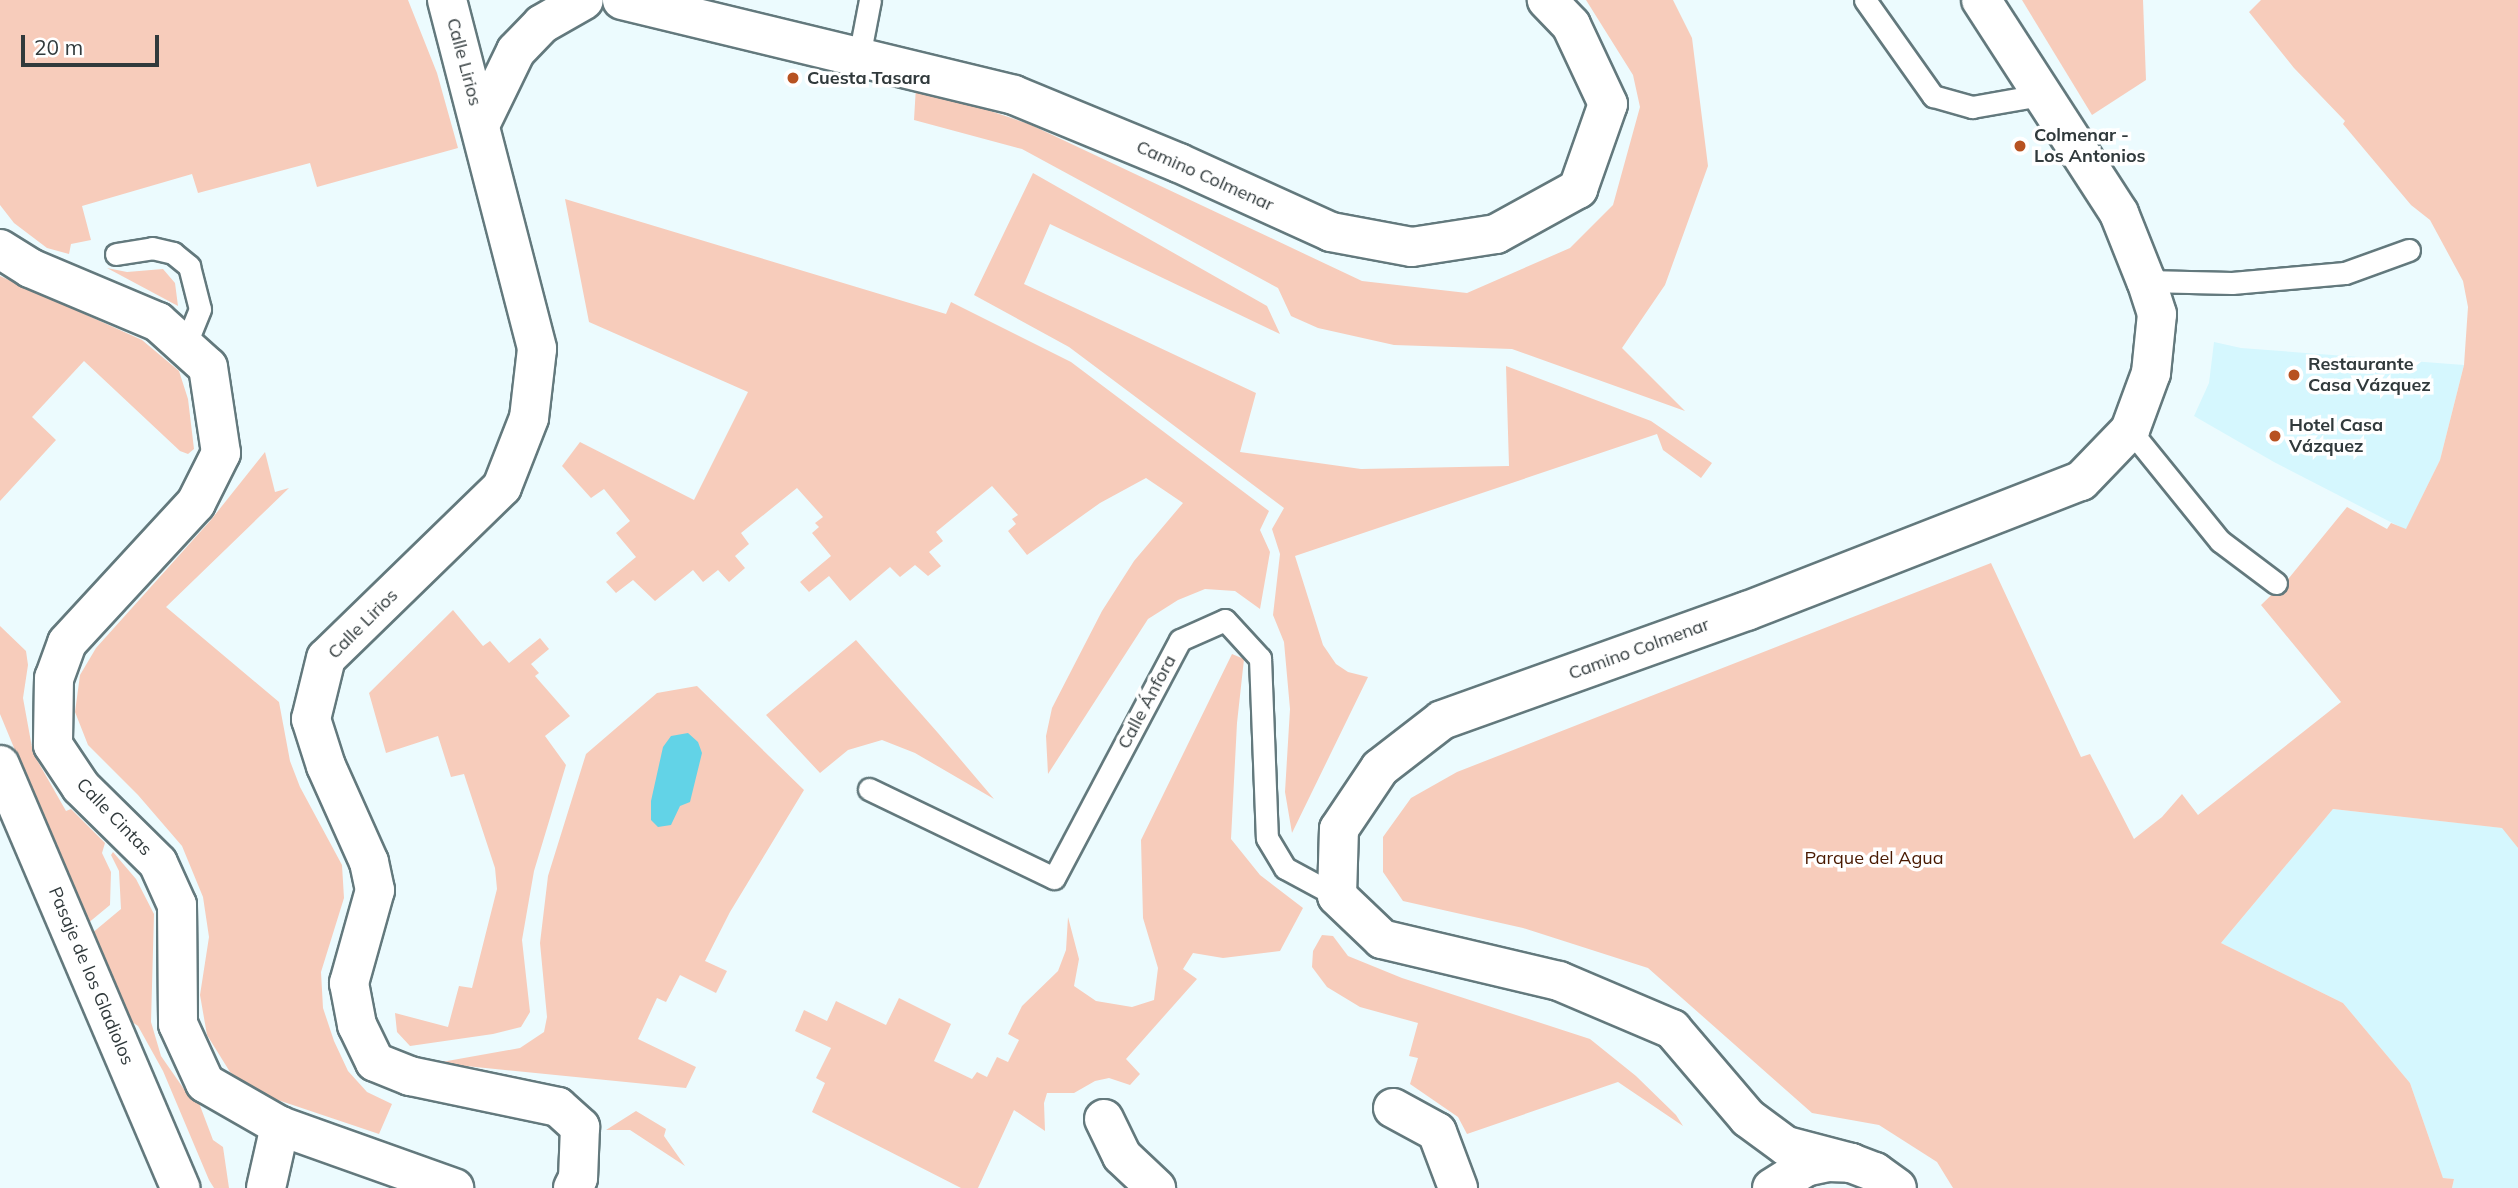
<!DOCTYPE html>
<meta charset="utf-8">
<style>
body{margin:0}
#map{position:relative;width:2518px;height:1188px;overflow:hidden;background:#ecfbfe;font-family:Mulish,sans-serif}
div>[style]{position:absolute}
[style*='--x']{left:calc(var(--x)*1px);top:calc(var(--y)*1px);width:calc(var(--w)*1px);rotate:calc(var(--a)*1deg)}
.built>*{inset:0;background:#d5f7fe}
.green>*{inset:0;background:#f7ccbb}
.water>*{inset:0;background:#62d3e7}
.roads{filter:drop-shadow(2px 0 #63797d) drop-shadow(-2px 0 #63797d) drop-shadow(0 2px #63797d) drop-shadow(0 -2px #63797d)}
.lane>*{height:21px;margin:-10.5px;padding:0 10.5px;transform-origin:10.5px;border-radius:10.5px;background:#fff}
.street>*{height:38px;margin:-19px;padding:0 19px;transform-origin:19px;border-radius:19px;background:#fff}
.secondary>*{height:38px;margin:-19px;padding:0 19px;transform-origin:19px;border-radius:19px;background:#fff}
.dots>*{width:19px;height:19px;translate:-50% -50%;box-sizing:border-box;border:4px solid #fff;border-radius:50%}
span{translate:-50% -50%;white-space:nowrap;text-align:center;line-height:1.15;-webkit-text-stroke:7px #fff;paint-order:stroke}
.street-label{font-size:18px;color:#313a3c}
.poi-label{font-size:18px;color:#313a3c;font-weight:700}
.left{translate:0 -50%;text-align:left}
.park-label{font-size:18px;color:#491901}
.scale{position:absolute;left:21px;top:35px;width:138px;height:32px;box-sizing:border-box;border:4px solid #313a3c;border-top:0;padding-left:9px;font-size:21px;line-height:24px;white-space:nowrap;color:#313a3c;-webkit-text-stroke:5px #fff;paint-order:stroke}
</style>
<div id="map">
<div class="built">
<i style="clip-path:polygon(2214px 342px,2241px 348px,2464px 365px,2440px 460px,2406px 530px,2274px 462px,2194px 416px,2209px 383px)"></i>
<i style="clip-path:polygon(2333px 809px,2503px 828px,2518px 848px,2518px 1188px,2452px 1188px,2454px 1179px,2443px 1178px,2410px 1083px,2343px 1003px,2221px 943px)"></i>
</div>
<div class="green">
<i style="clip-path:polygon(0 0,408px 0,437px 73px,458px 148px,317px 187px,310px 163px,198px 193px,192px 174px,82px 206px,91px 240px,71px 244px,69px 254px,47px 248px,14px 223px,0 205px)"></i>
<i style="clip-path:polygon(1586px 0,1673px 0,1692px 38px,1708px 166px,1665px 285px,1622px 348px,1685px 411px,1512px 349px,1394px 345px,1318px 328px,1291px 316px,1278px 288px,1022px 149px,914px 120px,916px 86px,1029px 124px,1362px 281px,1467px 293px,1570px 248px,1613px 205px,1640px 107px,1633px 75px)"></i>
<i style="clip-path:polygon(2022px 0,2143px 0,2146px 80px,2092px 115px)"></i>
<i style="clip-path:polygon(2261px 0,2518px 0,2518px 848px,2502px 828px,2333px 809px,2221px 943px,2343px 1003px,2410px 1083px,2443px 1178px,2454px 1179px,2452px 1188px,1953px 1188px,1937px 1162px,1879px 1125px,1812px 1113px,1648px 968px,1523px 928px,1403px 901px,1383px 872px,1383px 837px,1411px 798px,1457px 772px,1991px 563px,2081px 757px,2090px 754px,2134px 839px,2162px 817px,2182px 794px,2198px 815px,2341px 702px,2261px 605px,2289px 578px,2347px 507px,2387px 529px,2391px 523px,2406px 529px,2440px 460px,2464px 365px,2468px 307px,2463px 281px,2430px 220px,2411px 205px,2343px 124px,2345px 121px,2294px 68px,2249px 12px)"></i>
<i style="clip-path:polygon(1033px 173px,1267px 306px,1280px 334px,1050px 224px,1024px 284px,1256px 393px,1240px 452px,1361px 469px,1509px 466px,1506px 366px,1651px 421px,1712px 463px,1701px 478px,1663px 450px,1657px 434px,1295px 556px,1323px 645px,1336px 664px,1348px 672px,1368px 677px,1292px 833px,1285px 792px,1290px 709px,1284px 642px,1273px 615px,1280px 554px,1272px 529px,1284px 508px,1069px 347px,974px 295px)"></i>
<i style="clip-path:polygon(565px 199px,946px 314px,951px 302px,1071px 362px,1269px 511px,1260px 530px,1270px 552px,1260px 609px,1235px 591px,1205px 589px,1178px 600px,1148px 619px,1048px 774px,1046px 736px,1052px 708px,1102px 611px,1134px 561px,1183px 503px,1146px 478px,1100px 503px,1027px 555px,1008px 531px,1016px 524px,1012px 519px,1018px 515px,992px 486px,936px 532px,943px 541px,929px 552px,941px 566px,928px 576px,915px 565px,900px 577px,890px 567px,850px 601px,829px 576px,809px 592px,800px 582px,831px 556px,812px 533px,819px 527px,815px 523px,823px 517px,797px 488px,741px 533px,749px 544px,735px 556px,745px 568px,729px 582px,718px 570px,703px 582px,693px 570px,655px 601px,633px 580px,616px 593px,606px 582px,636px 557px,616px 533px,630px 521px,604px 489px,591px 498px,562px 466px,580px 442px,694px 500px,748px 392px,589px 322px)"></i>
<i style="clip-path:polygon(107px 268px,127px 272px,163px 269px,175px 283px,178px 306px)"></i>
<i style="clip-path:polygon(0 276px,142px 340px,179px 371px,188px 399px,194px 449px,188px 454px,180px 451px,84px 361px,32px 417px,56px 440px,0 501px)"></i>
<i style="clip-path:polygon(265px 452px,275px 492px,289px 488px,166px 607px,279px 702px,290px 761px,300px 787px,342px 865px,344px 898px,321px 972px,323px 1008px,334px 1041px,348px 1071px,367px 1092px,392px 1104px,379px 1134px,260px 1094px,230px 1072px,207px 1035px,200px 995px,209px 937px,203px 897px,182px 846px,138px 795px,88px 745px,75px 712px,80px 675px,96px 648px,210px 521px)"></i>
<i style="clip-path:polygon(453px 610px,483px 646px,490px 641px,509px 663px,540px 638px,549px 649px,531px 664px,539px 673px,535px 676px,570px 716px,545px 736px,566px 765px,534px 871px,522px 940px,530px 1012px,521px 1027px,493px 1034px,410px 1046px,397px 1032px,395px 1013px,448px 1027px,459px 986px,472px 988px,497px 889px,495px 868px,464px 774px,451px 777px,438px 736px,386px 753px,369px 693px)"></i>
<i style="clip-path:polygon(0 626px,26px 651px,28px 665px,23px 698px,33px 753px,66px 811px,71px 809px,105px 843px,102px 853px,111px 872px,110px 905px,87px 924px,0 714px)"></i>
<i style="clip-path:polygon(856px 640px,938px 733px,994px 799px,915px 753px,882px 740px,848px 750px,820px 773px,766px 715px)"></i>
<i style="clip-path:polygon(1232px 654px,1244px 659px,1237px 723px,1231px 839px,1260px 875px,1303px 908px,1280px 951px,1223px 958px,1193px 953px,1183px 969px,1197px 979px,1126px 1059px,1140px 1074px,1130px 1085px,1109px 1078px,1095px 1081px,1074px 1093px,1047px 1093px,1044px 1103px,1045px 1131px,1014px 1110px,978px 1188px,961px 1188px,812px 1112px,825px 1083px,816px 1078px,831px 1048px,795px 1031px,804px 1010px,827px 1021px,836px 1001px,886px 1025px,899px 998px,951px 1024px,934px 1061px,972px 1079px,977px 1072px,987px 1077px,997px 1057px,1008px 1062px,1019px 1040px,1008px 1034px,1022px 1006px,1058px 971px,1066px 950px,1068px 917px,1079px 959px,1074px 986px,1096px 1001px,1132px 1007px,1154px 1000px,1158px 968px,1143px 918px,1141px 840px)"></i>
<i style="clip-path:polygon(697px 686px,804px 790px,730px 912px,705px 961px,727px 971px,716px 993px,680px 975px,666px 1002px,657px 998px,638px 1039px,696px 1067px,686px 1088px,436px 1063px,520px 1048px,544px 1032px,547px 1017px,540px 943px,548px 876px,586px 754px,657px 693px)"></i>
<i style="clip-path:polygon(113px 852px,136px 879px,154px 914px,151px 1022px,161px 1056px,186px 1092px,199px 1103px,213px 1140px,223px 1147px,229px 1188px,214px 1188px,209px 1180px,163px 1071px,138px 1026px,126px 1018px,91px 934px,121px 909px,119px 871px,111px 855px)"></i>
<i style="clip-path:polygon(1322px 935px,1333px 936px,1348px 956px,1402px 978px,1590px 1039px,1636px 1076px,1676px 1115px,1683px 1126px,1618px 1082px,1467px 1134px,1458px 1117px,1410px 1084px,1418px 1058px,1409px 1056px,1418px 1023px,1360px 1007px,1327px 987px,1312px 967px,1313px 951px)"></i>
<i style="clip-path:polygon(636px 1111px,666px 1129px,664px 1136px,685px 1166px,630px 1130px,606px 1130px)"></i>
</div>
<div class="water">
<i style="clip-path:polygon(688px 733px,698px 742px,702px 753px,690px 802px,680px 806px,671px 825px,658px 827px,651px 820px,651px 801px,663px 747px,671px 736px)"></i>
</div>
<div class="roads">
<div class="lane">
<i style="--x:1865;--y:0;--w:118;--a:54.7"></i>
<i style="--x:1933;--y:96;--w:41;--a:15.8"></i>
<i style="--x:1972;--y:107;--w:70;--a:-9.9"></i>
<i style="--x:859;--y:57;--w:58;--a:-79.1"></i>
<i style="--x:116;--y:254;--w:36;--a:-9"></i>
<i style="--x:152;--y:248;--w:22;--a:13"></i>
<i style="--x:173;--y:253;--w:21;--a:39"></i>
<i style="--x:189;--y:266;--w:44;--a:75.7"></i>
<i style="--x:200;--y:309;--w:40;--a:112"></i>
<i style="--x:2146;--y:281;--w:86;--a:1.3"></i>
<i style="--x:2232;--y:283;--w:113;--a:-5.1"></i>
<i style="--x:2345;--y:273;--w:68;--a:-19.8"></i>
<i style="--x:2130;--y:430;--w:143;--a:51"></i>
<i style="--x:2220;--y:541;--w:70;--a:36.9"></i>
<i style="--x:869;--y:789;--w:205;--a:25.7"></i>
<i style="--x:1054;--y:878;--w:269;--a:-62.1"></i>
<i style="--x:1180;--y:640;--w:49;--a:-24"></i>
<i style="--x:1225;--y:620;--w:52;--a:47.4"></i>
<i style="--x:1260;--y:658;--w:180;--a:87.8"></i>
<i style="--x:1267;--y:838;--w:35;--a:59"></i>
<i style="--x:1285;--y:868;--w:59;--a:28.3"></i>
</div>
<div class="street">
<i style="--x:447;--y:0;--w:360;--a:75.5"></i>
<i style="--x:537;--y:349;--w:69;--a:96.6"></i>
<i style="--x:529;--y:418;--w:74;--a:111.4"></i>
<i style="--x:502;--y:487;--w:245;--a:135.8"></i>
<i style="--x:326;--y:658;--w:63;--a:103.8"></i>
<i style="--x:311;--y:719;--w:49;--a:72.3"></i>
<i style="--x:326;--y:766;--w:105;--a:65.9"></i>
<i style="--x:369;--y:862;--w:29;--a:78"></i>
<i style="--x:375;--y:890;--w:97;--a:105.6"></i>
<i style="--x:349;--y:983;--w:43;--a:79.2"></i>
<i style="--x:357;--y:1025;--w:41;--a:64.1"></i>
<i style="--x:375;--y:1062;--w:38;--a:22"></i>
<i style="--x:410;--y:1076;--w:151;--a:11.8"></i>
<i style="--x:558;--y:1107;--w:30;--a:42"></i>
<i style="--x:580;--y:1127;--w:51;--a:92.2"></i>
<i style="--x:578;--y:1178;--w:11;--a:117"></i>
<i style="--x:480;--y:125;--w:82;--a:-64.1"></i>
<i style="--x:516;--y:51;--w:37;--a:-46"></i>
<i style="--x:542;--y:24;--w:48;--a:-29.7"></i>
<i style="--x:0;--y:249;--w:36;--a:32"></i>
<i style="--x:30;--y:268;--w:139;--a:22.9"></i>
<i style="--x:158;--y:322;--w:67;--a:42"></i>
<i style="--x:208;--y:367;--w:87;--a:81.4"></i>
<i style="--x:221;--y:453;--w:56;--a:116.6"></i>
<i style="--x:196;--y:503;--w:190;--a:132.7"></i>
<i style="--x:67;--y:643;--w:37;--a:110"></i>
<i style="--x:54;--y:678;--w:67;--a:90.9"></i>
<i style="--x:53;--y:745;--w:50;--a:56.3"></i>
<i style="--x:81;--y:787;--w:108;--a:44.6"></i>
<i style="--x:158;--y:863;--w:46;--a:65.7"></i>
<i style="--x:177;--y:905;--w:119;--a:89.5"></i>
<i style="--x:178;--y:1024;--w:65;--a:65.4"></i>
<i style="--x:205;--y:1083;--w:86;--a:29.8"></i>
<i style="--x:280;--y:1126;--w:185;--a:19.6"></i>
<i style="--x:0;--y:765;--w:460;--a:66.9"></i>
<i style="--x:1393;--y:1108;--w:50;--a:28.6"></i>
<i style="--x:1437;--y:1132;--w:60;--a:69.4"></i>
<i style="--x:1104;--y:1119;--w:41;--a:64.1"></i>
<i style="--x:1122;--y:1156;--w:47;--a:43.3"></i>
<i style="--x:266;--y:1188;--w:64;--a:-77.3"></i>
</div>
<div class="secondary">
<i style="--x:622;--y:0;--w:403;--a:13.6"></i>
<i style="--x:1014;--y:95;--w:178;--a:22.4"></i>
<i style="--x:1179;--y:163;--w:167;--a:24.4"></i>
<i style="--x:1331;--y:232;--w:82;--a:10.5"></i>
<i style="--x:1412;--y:247;--w:85;--a:-8.8"></i>
<i style="--x:1496;--y:234;--w:94;--a:-28.8"></i>
<i style="--x:1578;--y:189;--w:90;--a:-70.6"></i>
<i style="--x:1608;--y:104;--w:87;--a:-115.1"></i>
<i style="--x:1571;--y:25;--w:35;--a:-134"></i>
<i style="--x:1851;--y:1163;--w:67;--a:-165.3"></i>
<i style="--x:1786;--y:1146;--w:47;--a:-143.6"></i>
<i style="--x:1748;--y:1118;--w:117;--a:-130.5"></i>
<i style="--x:1672;--y:1029;--w:123;--a:-157"></i>
<i style="--x:1559;--y:981;--w:182;--a:-166.7"></i>
<i style="--x:1382;--y:939;--w:62;--a:-136.3"></i>
<i style="--x:1337;--y:896;--w:67;--a:-88.3"></i>
<i style="--x:1339;--y:829;--w:73;--a:-56.1"></i>
<i style="--x:1380;--y:768;--w:78;--a:-37.7"></i>
<i style="--x:1442;--y:720;--w:324;--a:-19.7"></i>
<i style="--x:1747;--y:611;--w:358;--a:-21.3"></i>
<i style="--x:2081;--y:481;--w:71;--a:-46.1"></i>
<i style="--x:2130;--y:430;--w:61;--a:-69.8"></i>
<i style="--x:2151;--y:373;--w:59;--a:-84.2"></i>
<i style="--x:2157;--y:314;--w:35;--a:-108"></i>
<i style="--x:2146;--y:281;--w:73;--a:-111.7"></i>
<i style="--x:2119;--y:213;--w:254;--a:-122.9"></i>
<i style="--x:1772;--y:1188;--w:39;--a:-32"></i>
<i style="--x:1805;--y:1167;--w:24;--a:-12"></i>
<i style="--x:1828;--y:1162;--w:23;--a:2"></i>
<i style="--x:1851;--y:1163;--w:26;--a:21"></i>
<i style="--x:1875;--y:1172;--w:27;--a:36"></i>
</div>
</div>
<div class="dots">
<i style="left:793px;top:78px;background:#b75221"></i>
<i style="left:2020px;top:146px;background:#b75221"></i>
<i style="left:2294px;top:375px;background:#b75221"></i>
<i style="left:2275px;top:436px;background:#b75221"></i>
</div>
<div class="street-label">
<span style="left:464px;top:62px;rotate:75deg">Calle Lirios</span>
<span style="left:1205px;top:176px;rotate:24deg">Camino Colmenar</span>
<span style="left:363px;top:624px;rotate:-45deg">Calle Lirios</span>
<span style="left:1639px;top:649px;rotate:-20deg">Camino Colmenar</span>
<span style="left:1147px;top:702px;rotate:-62deg">Calle Ánfora</span>
<span style="left:114px;top:817px;rotate:46deg">Calle Cintas</span>
<span style="left:91px;top:976px;rotate:67deg">Pasaje de los Gladiolos</span>
</div>
<div class="poi-label">
<span class="left" style="left:807px;top:78px">Cuesta Tasara</span>
<span class="left" style="left:2034px;top:146px">Colmenar -<br>Los Antonios</span>
<span class="left" style="left:2308px;top:375px">Restaurante<br>Casa Vázquez</span>
<span class="left" style="left:2289px;top:436px">Hotel Casa<br>Vázquez</span>
</div>
<div class="park-label">
<span style="left:1874px;top:858px">Parque del Agua</span>
</div>
<div class="scale">20 m</div>
</div>
